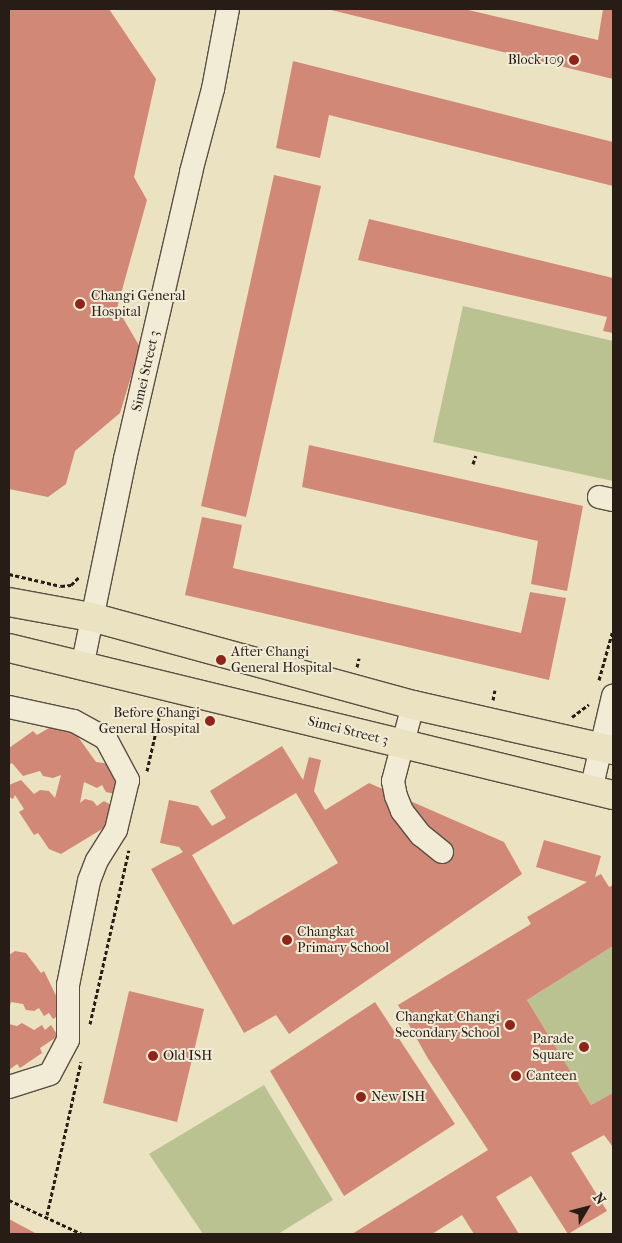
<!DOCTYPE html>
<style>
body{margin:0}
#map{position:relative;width:622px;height:1243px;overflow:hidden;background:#ebe2c1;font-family:"IM FELL French Canon",serif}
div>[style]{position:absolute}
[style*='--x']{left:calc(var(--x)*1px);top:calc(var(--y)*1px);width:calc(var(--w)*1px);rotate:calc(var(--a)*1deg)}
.green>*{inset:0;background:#bac291}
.building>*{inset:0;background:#d28877}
.path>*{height:3px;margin-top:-1.5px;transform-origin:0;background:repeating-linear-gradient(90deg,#281c17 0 4px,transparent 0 6.5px)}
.roads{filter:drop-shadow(1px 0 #594e42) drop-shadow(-1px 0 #594e42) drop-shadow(0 1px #594e42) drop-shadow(0 -1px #594e42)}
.minor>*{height:22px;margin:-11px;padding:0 11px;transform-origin:11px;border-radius:11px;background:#f2ecd7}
.major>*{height:28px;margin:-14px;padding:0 14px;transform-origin:14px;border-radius:14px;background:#ebe2c1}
.dots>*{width:14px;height:14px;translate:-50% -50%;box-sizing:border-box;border:2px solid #f2ecd7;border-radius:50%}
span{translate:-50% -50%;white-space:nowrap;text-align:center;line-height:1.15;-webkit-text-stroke:4px #f2ecd7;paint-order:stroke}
.poi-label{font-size:14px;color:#281c17}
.right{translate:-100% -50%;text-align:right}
.left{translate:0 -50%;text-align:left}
.street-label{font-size:14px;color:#281c17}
.frame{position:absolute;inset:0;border:10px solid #281c17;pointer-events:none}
.north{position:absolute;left:562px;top:1183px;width:50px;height:50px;-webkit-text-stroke:4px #f2ecd7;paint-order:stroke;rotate:53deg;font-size:14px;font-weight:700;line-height:20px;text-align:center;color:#281c17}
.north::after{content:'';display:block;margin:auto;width:18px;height:22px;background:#281c17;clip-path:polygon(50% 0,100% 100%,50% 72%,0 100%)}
</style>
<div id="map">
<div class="green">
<i style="clip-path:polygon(463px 306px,613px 341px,613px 481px,433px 442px)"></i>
<i style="clip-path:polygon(613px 946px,613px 1093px,591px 1105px,527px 1000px)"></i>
<i style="clip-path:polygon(264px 1085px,333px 1200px,278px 1234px,203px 1234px,149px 1154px)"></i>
</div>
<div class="building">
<i style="clip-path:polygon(9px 9px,109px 9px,156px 79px,134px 177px,147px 200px,117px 308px,140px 347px,120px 413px,75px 451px,66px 484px,48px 497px,9px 489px)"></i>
<i style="clip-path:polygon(327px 9px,464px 9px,598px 40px,603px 9px,613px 9px,613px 79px)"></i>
<i style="clip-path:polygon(293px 61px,613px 142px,613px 186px,329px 115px,320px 158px,276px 148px)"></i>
<i style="clip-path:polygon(274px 175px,321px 186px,246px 517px,201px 506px)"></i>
<i style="clip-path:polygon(369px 219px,613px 278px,613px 333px,603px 331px,607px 317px,358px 260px)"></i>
<i style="clip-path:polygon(309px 445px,583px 506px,567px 591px,531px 584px,538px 541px,302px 487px)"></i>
<i style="clip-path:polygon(202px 517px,242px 525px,233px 568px,521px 633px,530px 592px,566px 598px,549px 680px,185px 595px)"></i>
<i style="clip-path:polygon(54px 725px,76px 734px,96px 762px,111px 764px,118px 776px,115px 794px,106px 792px,102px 785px,97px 788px,84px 782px,80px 803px,85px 799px,93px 801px,97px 806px,104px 801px,111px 805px,107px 826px,61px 854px,49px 849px,38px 833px,34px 835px,19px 812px,24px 809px,15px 795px,13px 799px,9px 797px,9px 785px,21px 780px,34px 794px,40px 790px,49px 791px,55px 798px,61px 775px,53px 778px,43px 776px,40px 771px,23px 776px,12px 763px,9px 765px,9px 748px,33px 731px,37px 735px)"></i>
<i style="clip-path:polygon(evenodd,282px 746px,303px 780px,309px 757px,321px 760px,314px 791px,325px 810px,369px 783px,504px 842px,522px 874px,289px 1034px,276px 1015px,244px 1033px,151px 869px,183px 852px,179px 847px,160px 843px,169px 800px,198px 806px,212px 826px,226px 818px,210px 791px,282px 746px,296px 793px,338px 863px,233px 925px,192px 855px,296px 793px)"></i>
<i style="clip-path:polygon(544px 840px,601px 856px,595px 877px,601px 874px,609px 887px,613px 885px,613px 946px,527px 1000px,591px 1105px,613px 1093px,613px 1147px,604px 1135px,571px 1153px,607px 1211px,568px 1234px,531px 1176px,496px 1197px,519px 1234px,474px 1234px,462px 1215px,432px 1234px,352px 1234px,488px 1150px,427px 1057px,398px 1005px,531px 924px,527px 917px,587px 882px,536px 867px)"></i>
<i style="clip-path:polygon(15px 951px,26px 953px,41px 973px,44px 971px,64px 1012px,53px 1019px,49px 1013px,44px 1016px,39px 1008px,34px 1011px,26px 1010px,23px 1004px,11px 1002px,9px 1010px,9px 955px)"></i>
<i style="clip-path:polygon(129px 991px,204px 1009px,177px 1122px,103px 1103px)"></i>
<i style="clip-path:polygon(375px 1002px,455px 1124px,344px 1196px,270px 1071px)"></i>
<i style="clip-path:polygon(22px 1023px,34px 1030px,42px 1025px,45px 1030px,51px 1025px,58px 1036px,40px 1048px,42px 1053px,20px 1068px,17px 1064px,9px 1070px,9px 1024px,17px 1026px)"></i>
<i style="clip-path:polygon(9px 1219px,37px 1234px,9px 1234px)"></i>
</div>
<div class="path">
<i style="--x:473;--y:464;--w:9;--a:-72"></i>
<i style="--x:9;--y:574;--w:53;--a:13"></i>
<i style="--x:61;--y:586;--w:10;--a:-6"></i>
<i style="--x:71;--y:585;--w:11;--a:-45"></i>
<i style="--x:357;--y:667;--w:9;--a:-77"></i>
<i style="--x:599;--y:680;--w:52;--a:-74.4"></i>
<i style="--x:493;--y:700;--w:10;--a:-79"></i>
<i style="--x:572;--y:717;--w:21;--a:-37"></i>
<i style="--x:147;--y:771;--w:64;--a:-77.3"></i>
<i style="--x:90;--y:1024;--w:178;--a:-77.4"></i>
<i style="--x:9;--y:1200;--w:81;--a:25"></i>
<i style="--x:47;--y:1215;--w:157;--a:-77.5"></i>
</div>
<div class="roads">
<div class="minor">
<i style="--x:599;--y:497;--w:14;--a:12"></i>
<i style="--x:82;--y:667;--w:212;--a:-78.3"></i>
<i style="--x:125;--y:459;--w:294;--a:-77"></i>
<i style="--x:191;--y:172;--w:86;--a:-75.2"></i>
<i style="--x:213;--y:89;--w:81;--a:-79.4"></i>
<i style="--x:413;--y:705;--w:79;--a:104.7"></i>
<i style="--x:393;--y:781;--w:15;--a:79"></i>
<i style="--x:396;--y:796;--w:16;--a:68"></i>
<i style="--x:402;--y:811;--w:31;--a:52"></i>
<i style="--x:421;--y:835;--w:27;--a:39"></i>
<i style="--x:9;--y:707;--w:66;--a:12.2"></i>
<i style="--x:74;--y:721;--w:37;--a:29"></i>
<i style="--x:106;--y:739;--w:47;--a:61.8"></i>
<i style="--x:128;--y:780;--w:51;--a:103.5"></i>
<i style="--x:116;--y:830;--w:36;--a:122"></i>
<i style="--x:97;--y:860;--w:22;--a:111"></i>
<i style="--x:89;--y:881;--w:106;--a:101.4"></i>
<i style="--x:68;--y:985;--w:55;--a:90"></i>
<i style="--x:68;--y:1040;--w:38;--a:118"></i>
<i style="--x:50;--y:1074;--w:43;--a:162.4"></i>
<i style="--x:591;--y:790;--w:97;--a:-76.8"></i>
</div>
<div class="major">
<i style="--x:9;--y:602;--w:83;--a:10.4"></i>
<i style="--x:91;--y:617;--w:334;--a:15.3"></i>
<i style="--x:413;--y:705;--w:205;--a:12.7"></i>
<i style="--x:9;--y:648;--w:622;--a:13.68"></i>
</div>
</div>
<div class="dots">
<i style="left:574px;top:60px;background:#8f2418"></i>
<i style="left:80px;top:304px;background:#8f2418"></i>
<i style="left:221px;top:660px;background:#8f2418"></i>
<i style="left:210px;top:721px;background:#8f2418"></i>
<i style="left:287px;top:940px;background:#8f2418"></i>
<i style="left:510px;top:1025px;background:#8f2418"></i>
<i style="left:584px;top:1047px;background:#8f2418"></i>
<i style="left:153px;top:1056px;background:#8f2418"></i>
<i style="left:516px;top:1076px;background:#8f2418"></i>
<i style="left:361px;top:1097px;background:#8f2418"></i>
</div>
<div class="poi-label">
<span class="right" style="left:564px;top:60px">Block 109</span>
<span class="left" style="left:91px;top:304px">Changi General<br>Hospital</span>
<span class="left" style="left:231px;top:660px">After Changi<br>General Hospital</span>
<span class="right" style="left:200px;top:721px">Before Changi<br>General Hospital</span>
<span class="left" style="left:297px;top:940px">Changkat<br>Primary School</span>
<span class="right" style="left:500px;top:1025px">Changkat Changi<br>Secondary School</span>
<span class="right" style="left:574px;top:1047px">Parade<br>Square</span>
<span class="left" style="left:163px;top:1056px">Old ISH</span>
<span class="left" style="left:526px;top:1076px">Canteen</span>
<span class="left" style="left:371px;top:1097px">New ISH</span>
</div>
<div class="street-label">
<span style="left:146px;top:371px;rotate:-77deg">Simei Street 3</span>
<span style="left:348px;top:731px;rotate:14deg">Simei Street 3</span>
</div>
<div class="frame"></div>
<div class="north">N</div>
</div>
